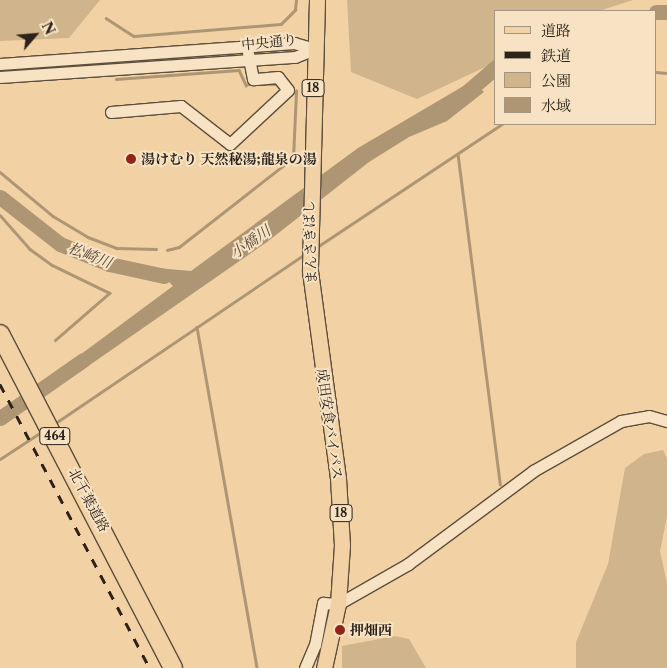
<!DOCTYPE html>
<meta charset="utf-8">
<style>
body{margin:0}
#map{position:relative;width:667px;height:668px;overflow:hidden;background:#f2d2a4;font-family:"Libre Caslon Text","Noto Serif JP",serif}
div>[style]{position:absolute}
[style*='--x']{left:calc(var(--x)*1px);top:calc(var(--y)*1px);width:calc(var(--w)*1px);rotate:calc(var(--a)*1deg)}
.green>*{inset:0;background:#d0b48c}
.water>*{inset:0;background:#ae9675}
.stream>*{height:2.5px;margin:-1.25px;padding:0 1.25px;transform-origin:1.25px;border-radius:1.25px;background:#ae9675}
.river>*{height:15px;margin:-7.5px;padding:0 7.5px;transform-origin:7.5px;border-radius:7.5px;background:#ae9675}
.roads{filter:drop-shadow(1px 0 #5d4e3c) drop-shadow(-1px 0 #5d4e3c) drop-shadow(0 1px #5d4e3c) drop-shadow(0 -1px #5d4e3c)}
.minor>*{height:11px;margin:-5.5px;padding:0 5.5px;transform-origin:5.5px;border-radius:5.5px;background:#f7e2c4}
.major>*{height:15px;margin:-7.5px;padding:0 7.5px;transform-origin:7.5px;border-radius:7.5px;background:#f2d2a4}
.highway>*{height:18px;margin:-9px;padding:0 9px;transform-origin:9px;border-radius:9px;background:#f2d2a4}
.rail>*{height:2.5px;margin-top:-1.25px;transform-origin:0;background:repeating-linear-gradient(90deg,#2b2219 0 9px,transparent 0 18px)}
.dots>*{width:14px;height:14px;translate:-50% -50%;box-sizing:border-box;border:2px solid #f7e2c4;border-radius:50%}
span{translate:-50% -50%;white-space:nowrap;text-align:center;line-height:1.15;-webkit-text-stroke:4px #f7e2c4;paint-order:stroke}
.shield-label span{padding:1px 4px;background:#f7e2c4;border:1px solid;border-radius:4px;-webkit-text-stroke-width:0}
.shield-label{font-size:12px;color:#2b2219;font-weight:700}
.street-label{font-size:14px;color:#2b2219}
.poi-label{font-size:14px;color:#2b2219;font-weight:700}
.left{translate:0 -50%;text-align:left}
.water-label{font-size:15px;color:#594b39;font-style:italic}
.legend{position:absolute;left:494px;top:10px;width:162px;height:115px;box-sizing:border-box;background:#f7e2c4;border:1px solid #a59580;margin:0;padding:6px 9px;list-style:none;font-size:15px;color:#2b2219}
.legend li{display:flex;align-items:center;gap:10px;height:25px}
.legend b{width:25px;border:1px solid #a59580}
.north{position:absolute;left:10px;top:10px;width:50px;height:50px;-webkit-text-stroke:4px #f7e2c4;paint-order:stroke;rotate:63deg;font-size:14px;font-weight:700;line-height:20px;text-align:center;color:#2b2219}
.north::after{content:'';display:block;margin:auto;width:18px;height:22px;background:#2b2219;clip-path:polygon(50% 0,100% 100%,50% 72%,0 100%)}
</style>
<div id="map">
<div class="green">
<i style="clip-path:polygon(0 0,100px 0,69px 38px,0 41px)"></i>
<i style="clip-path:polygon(347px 0,633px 0,599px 11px,496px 11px,496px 62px,417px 99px,351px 72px)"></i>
<i style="clip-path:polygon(663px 450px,667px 458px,667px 517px,660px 551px,667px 583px,667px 668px,576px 668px,576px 642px,608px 564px,625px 468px,644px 454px)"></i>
<i style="clip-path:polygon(395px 636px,409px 639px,426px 668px,342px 668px,342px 646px)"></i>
</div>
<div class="water">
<i style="clip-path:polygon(472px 81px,484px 92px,447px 121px,409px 137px,369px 162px,267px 242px,71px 378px,65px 366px,173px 286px,168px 281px,130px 276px,156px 268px,191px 271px,358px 148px)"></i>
</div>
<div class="stream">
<i style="--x:106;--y:18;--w:33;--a:33"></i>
<i style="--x:134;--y:36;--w:147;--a:-4.7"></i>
<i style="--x:281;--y:24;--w:20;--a:-45"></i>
<i style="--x:295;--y:10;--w:10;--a:-84"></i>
<i style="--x:656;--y:72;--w:11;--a:5"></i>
<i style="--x:116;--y:79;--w:123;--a:-4.2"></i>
<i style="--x:239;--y:70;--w:17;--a:65"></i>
<i style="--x:246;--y:85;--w:33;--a:0"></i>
<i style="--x:458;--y:154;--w:333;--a:82.7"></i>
<i style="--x:0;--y:172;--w:69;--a:39.7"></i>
<i style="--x:53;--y:216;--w:41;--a:31"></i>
<i style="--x:88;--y:237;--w:30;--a:21"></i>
<i style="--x:116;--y:248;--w:40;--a:1.4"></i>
<i style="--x:0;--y:215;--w:45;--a:48.6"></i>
<i style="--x:30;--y:249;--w:27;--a:36"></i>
<i style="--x:52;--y:265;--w:64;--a:25.8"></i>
<i style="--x:110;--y:293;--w:72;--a:139"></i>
<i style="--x:317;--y:247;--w:222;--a:-33.6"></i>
<i style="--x:167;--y:250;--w:12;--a:-14"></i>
<i style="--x:179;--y:247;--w:145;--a:-38"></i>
<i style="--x:293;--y:158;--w:67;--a:-87.4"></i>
<i style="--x:197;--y:327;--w:346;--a:80"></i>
<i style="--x:54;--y:424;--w:302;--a:-34.1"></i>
<i style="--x:0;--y:459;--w:51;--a:-33.1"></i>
</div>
<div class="river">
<i style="--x:656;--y:12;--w:11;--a:0"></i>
<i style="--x:461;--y:97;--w:46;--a:-40.6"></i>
<i style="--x:0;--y:197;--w:76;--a:38.1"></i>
<i style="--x:60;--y:244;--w:53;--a:22.2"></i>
<i style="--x:109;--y:264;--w:56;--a:12.3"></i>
<i style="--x:0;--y:418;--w:101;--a:-34.9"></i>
</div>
<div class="roads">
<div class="minor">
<i style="--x:0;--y:64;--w:295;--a:-4.1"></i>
<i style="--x:294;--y:43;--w:22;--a:16"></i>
<i style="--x:0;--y:77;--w:296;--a:-3.9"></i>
<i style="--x:295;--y:57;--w:22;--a:-22"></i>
<i style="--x:111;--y:112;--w:70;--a:-4.9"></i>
<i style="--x:181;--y:106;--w:62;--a:37.8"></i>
<i style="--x:230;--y:144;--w:79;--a:-43"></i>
<i style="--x:288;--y:90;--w:16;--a:-128"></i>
<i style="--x:278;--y:77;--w:25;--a:175"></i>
<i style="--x:253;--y:79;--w:26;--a:-101"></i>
<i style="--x:305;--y:668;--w:25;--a:-67"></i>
<i style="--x:315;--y:645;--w:43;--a:-79.2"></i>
<i style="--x:323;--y:603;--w:15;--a:4"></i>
<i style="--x:338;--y:604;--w:81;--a:-29.7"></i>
<i style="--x:408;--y:564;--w:156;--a:-36.6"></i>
<i style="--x:533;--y:471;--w:101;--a:-29.6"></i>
<i style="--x:621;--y:421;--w:28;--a:-10"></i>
<i style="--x:649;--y:416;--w:19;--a:16"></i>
</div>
<div class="major">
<i style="--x:317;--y:0;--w:271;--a:91.5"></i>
<i style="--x:310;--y:271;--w:209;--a:82.3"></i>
<i style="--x:338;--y:478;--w:67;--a:86.6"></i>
<i style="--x:342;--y:545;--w:59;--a:93.9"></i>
<i style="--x:338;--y:604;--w:66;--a:102.3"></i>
</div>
<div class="highway">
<i style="--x:0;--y:334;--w:376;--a:62.6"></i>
</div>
</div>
<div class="rail">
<i style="--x:0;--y:384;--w:321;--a:62.2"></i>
</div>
<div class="dots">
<i style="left:131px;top:159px;background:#8f2418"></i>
<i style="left:340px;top:630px;background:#8f2418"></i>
</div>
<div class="shield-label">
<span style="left:313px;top:88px">18</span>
<span style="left:55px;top:436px">464</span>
<span style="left:341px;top:513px">18</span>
</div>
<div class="street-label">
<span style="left:269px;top:42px;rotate:-6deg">中央通り</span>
<span style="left:310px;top:242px;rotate:-92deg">まんさきばし</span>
<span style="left:330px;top:424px;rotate:82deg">成田安食バイパス</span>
<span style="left:89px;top:500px;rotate:62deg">北千葉道路</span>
</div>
<div class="poi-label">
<span class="left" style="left:141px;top:159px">湯けむり 天然秘湯;龍泉の湯</span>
<span class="left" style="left:350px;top:630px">押畑西</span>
</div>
<div class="water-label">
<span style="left:250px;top:242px;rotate:-35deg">小橋川</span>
<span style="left:90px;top:255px;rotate:21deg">松崎川</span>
</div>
<ul class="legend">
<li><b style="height:6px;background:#f2d2a4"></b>道路</li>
<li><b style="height:6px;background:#2b2219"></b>鉄道</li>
<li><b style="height:14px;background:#d0b48c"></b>公園</li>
<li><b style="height:14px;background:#ae9675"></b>水域</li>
</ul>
<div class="north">N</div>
</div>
